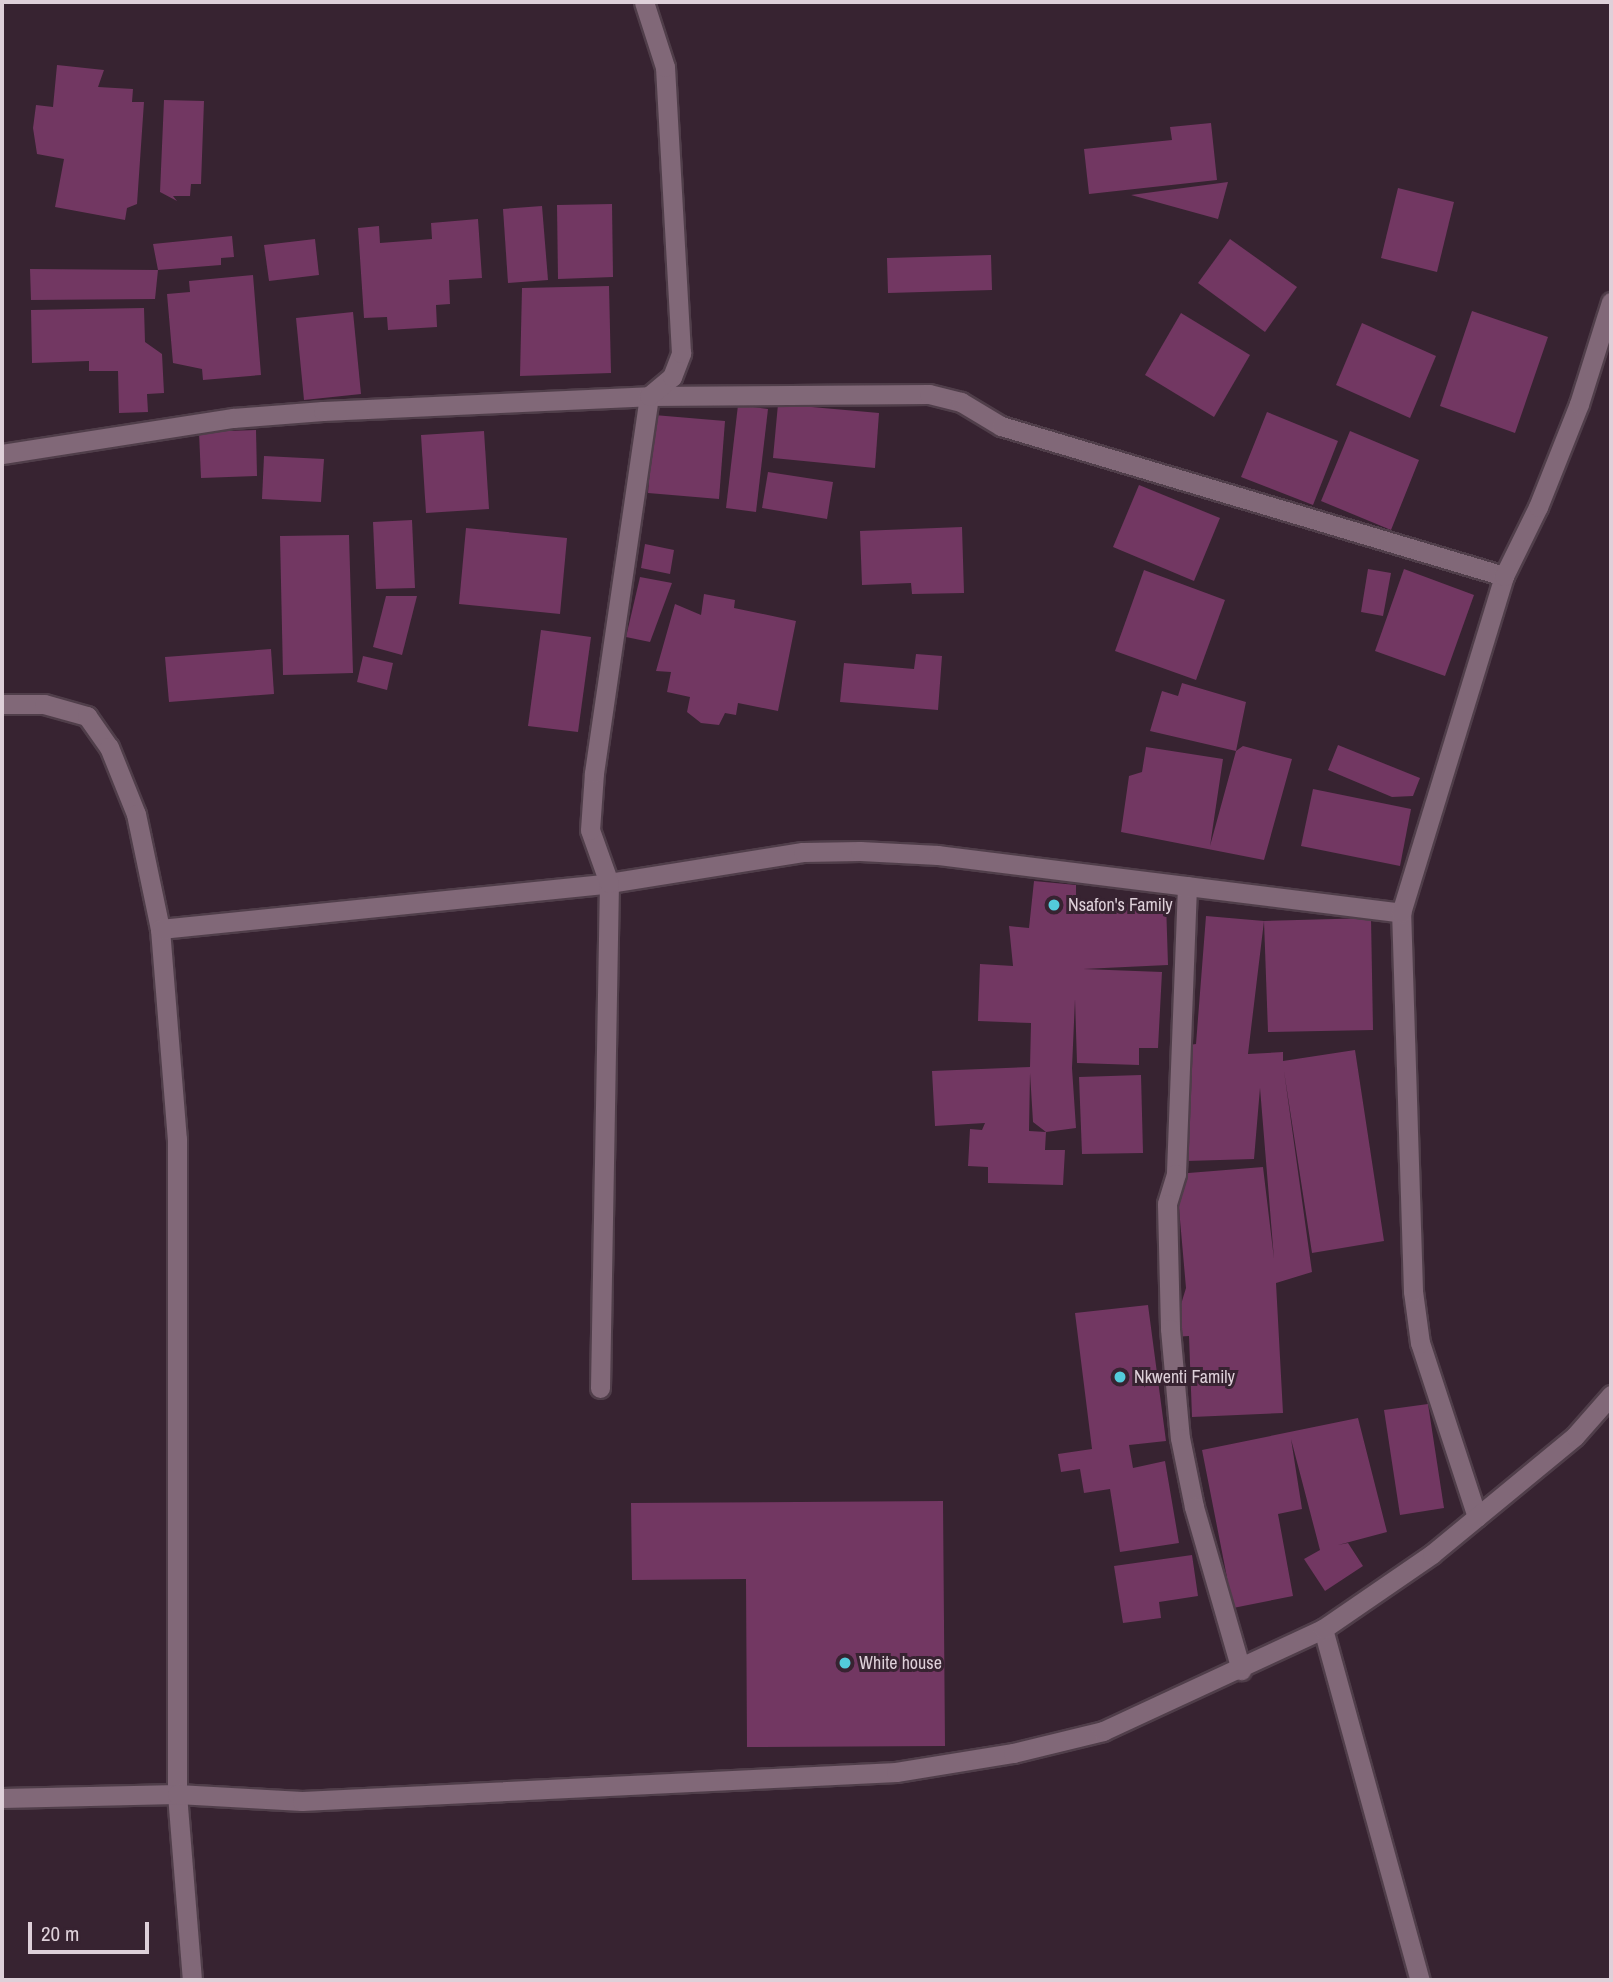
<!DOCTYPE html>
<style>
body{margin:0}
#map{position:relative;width:1613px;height:1982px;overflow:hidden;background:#372331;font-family:"Archivo Narrow",sans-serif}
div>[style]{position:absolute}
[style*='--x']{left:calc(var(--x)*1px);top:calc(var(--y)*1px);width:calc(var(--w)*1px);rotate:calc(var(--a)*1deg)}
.building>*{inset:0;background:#723762}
.roads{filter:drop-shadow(2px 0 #503e4a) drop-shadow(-2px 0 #503e4a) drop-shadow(0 2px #503e4a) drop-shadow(0 -2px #503e4a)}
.minor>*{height:19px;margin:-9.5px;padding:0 9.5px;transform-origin:9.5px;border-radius:9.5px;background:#816878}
.tertiary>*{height:19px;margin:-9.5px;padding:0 9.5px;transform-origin:9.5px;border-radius:9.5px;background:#816878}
.dots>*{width:19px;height:19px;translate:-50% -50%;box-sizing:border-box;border:4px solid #372331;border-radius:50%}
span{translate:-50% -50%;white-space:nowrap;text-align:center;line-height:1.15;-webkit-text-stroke:6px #372331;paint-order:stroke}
.poi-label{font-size:18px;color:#ded0d9}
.left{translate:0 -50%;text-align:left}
.frame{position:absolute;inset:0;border:4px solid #ded0d9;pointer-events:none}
.scale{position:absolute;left:28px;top:1922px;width:121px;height:32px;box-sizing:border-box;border:4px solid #ded0d9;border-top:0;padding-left:9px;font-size:21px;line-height:24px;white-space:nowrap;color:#ded0d9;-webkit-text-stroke:5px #372331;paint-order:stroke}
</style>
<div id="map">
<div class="building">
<i style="clip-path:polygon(57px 65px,104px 70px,98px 87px,133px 89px,132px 102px,144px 102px,137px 204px,127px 208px,125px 220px,55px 207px,64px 159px,37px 154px,33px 128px,36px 105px,53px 107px)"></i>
<i style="clip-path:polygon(164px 100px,204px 101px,201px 184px,191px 184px,190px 196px,173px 196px,177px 201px,160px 192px)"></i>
<i style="clip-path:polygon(1211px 123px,1217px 180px,1089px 194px,1084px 149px,1172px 140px,1170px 127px)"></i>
<i style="clip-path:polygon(1228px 182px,1218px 219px,1131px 195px)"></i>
<i style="clip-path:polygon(1398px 188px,1454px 202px,1437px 272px,1381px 258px)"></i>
<i style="clip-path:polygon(612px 204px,613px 277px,558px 279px,557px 205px)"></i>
<i style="clip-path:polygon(542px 206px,548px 280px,508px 283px,503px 209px)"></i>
<i style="clip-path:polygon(478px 219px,482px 278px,449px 280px,450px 304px,436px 305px,437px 327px,388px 330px,387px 317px,364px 318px,358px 228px,379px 226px,380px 243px,432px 239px,431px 223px)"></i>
<i style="clip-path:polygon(232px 236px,234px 257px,221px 258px,221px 265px,158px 270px,153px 244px)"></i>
<i style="clip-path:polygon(315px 239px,319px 275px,269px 281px,264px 245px)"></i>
<i style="clip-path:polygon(1230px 239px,1297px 287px,1265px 332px,1198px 283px)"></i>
<i style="clip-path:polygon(991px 255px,992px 290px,888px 293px,887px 258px)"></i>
<i style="clip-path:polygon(30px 269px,158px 270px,155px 299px,31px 300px)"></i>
<i style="clip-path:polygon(253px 275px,261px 375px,203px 380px,202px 369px,173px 363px,167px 294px,190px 292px,189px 281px)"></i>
<i style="clip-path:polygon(609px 286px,611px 373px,520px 376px,522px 288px)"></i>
<i style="clip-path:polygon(144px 308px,145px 342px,162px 354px,164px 393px,147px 394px,148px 412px,119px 413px,118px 371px,89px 371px,89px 361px,32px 363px,31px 310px)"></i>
<i style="clip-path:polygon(1472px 311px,1548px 337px,1515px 433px,1440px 406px)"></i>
<i style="clip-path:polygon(353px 312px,361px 394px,304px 400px,296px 318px)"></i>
<i style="clip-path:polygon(1181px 313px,1250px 355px,1214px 417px,1145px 375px)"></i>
<i style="clip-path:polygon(1362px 323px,1436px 356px,1410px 418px,1336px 385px)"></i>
<i style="clip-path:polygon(778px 404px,879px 413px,875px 468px,773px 458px)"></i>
<i style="clip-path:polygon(738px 405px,768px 409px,756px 512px,726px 508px)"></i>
<i style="clip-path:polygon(1267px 412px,1338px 441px,1313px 505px,1241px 477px)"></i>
<i style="clip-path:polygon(654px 415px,725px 421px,719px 499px,648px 493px)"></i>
<i style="clip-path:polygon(256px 430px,257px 476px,201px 478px,199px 432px)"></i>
<i style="clip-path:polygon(484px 431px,489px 509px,426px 513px,421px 435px)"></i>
<i style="clip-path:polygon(1350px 431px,1419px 460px,1391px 530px,1321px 501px)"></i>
<i style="clip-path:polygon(264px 456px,324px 459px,321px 502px,262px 499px)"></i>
<i style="clip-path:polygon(768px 472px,833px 482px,827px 519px,762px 508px)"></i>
<i style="clip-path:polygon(1139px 485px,1220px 518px,1194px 581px,1113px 547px)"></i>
<i style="clip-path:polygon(412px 520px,415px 588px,376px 589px,373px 522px)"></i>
<i style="clip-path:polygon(962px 527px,964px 593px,912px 594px,911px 583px,862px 585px,860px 531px)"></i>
<i style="clip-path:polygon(466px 528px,567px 538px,560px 614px,459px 604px)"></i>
<i style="clip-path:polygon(349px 535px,353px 673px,283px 675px,280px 536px)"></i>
<i style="clip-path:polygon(645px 544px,674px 550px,670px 574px,641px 568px)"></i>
<i style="clip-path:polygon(1368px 569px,1391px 573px,1383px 616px,1361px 612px)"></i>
<i style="clip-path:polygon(1404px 569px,1474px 595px,1445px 676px,1375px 651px)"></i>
<i style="clip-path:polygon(1144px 570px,1225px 600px,1196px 680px,1115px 651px)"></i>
<i style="clip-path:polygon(640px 577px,672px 583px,650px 642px,626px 637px)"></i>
<i style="clip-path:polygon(704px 594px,735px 600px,734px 608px,796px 621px,778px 711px,738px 703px,736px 715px,725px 713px,719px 725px,701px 723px,687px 712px,690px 697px,667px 692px,671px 672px,656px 671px,675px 604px,701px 615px)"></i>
<i style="clip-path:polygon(386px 596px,417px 596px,402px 655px,373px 647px)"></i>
<i style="clip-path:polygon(541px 630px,591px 637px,578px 732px,528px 726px)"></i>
<i style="clip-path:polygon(271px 649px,274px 694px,169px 702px,165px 657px)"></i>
<i style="clip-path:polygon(916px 654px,942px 656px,938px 710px,840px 702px,844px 663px,914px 669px)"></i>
<i style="clip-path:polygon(363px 656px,393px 663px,387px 690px,357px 682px)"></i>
<i style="clip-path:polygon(1182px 683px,1246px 702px,1236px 751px,1243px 746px,1292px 759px,1264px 860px,1121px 832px,1129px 776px,1142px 772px,1146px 747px,1223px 759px,1210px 846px,1236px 751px,1150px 731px,1162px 691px,1178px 696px)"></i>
<i style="clip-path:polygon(1338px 745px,1420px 778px,1413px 796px,1392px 797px,1328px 770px)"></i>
<i style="clip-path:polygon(1313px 789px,1411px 809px,1400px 866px,1301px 846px)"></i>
<i style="clip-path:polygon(1034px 881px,1076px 885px,1076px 906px,1166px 902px,1168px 965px,1083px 969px,1162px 972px,1158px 1048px,1139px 1048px,1139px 1065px,1077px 1063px,1075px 999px,1072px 1068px,1076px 1128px,1046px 1132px,1033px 1122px,1030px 1073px,1029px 1131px,1046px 1132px,1045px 1150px,1065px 1150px,1063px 1185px,988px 1183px,988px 1167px,968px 1166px,970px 1129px,982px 1130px,985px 1123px,935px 1126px,932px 1071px,1030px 1067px,1031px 1023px,978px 1021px,980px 964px,1013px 966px,1009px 926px,1029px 928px)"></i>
<i style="clip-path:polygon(1206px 916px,1264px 921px,1248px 1054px,1283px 1052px,1283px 1061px,1355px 1050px,1384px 1241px,1312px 1253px,1284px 1071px,1312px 1272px,1276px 1283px,1283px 1413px,1192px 1417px,1189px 1336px,1171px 1337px,1186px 1288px,1176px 1174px,1263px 1167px,1274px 1259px,1260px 1088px,1254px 1159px,1186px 1161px,1182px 1046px,1196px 1044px)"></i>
<i style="clip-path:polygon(1371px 918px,1373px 1030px,1268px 1032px,1264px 921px)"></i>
<i style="clip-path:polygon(1141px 1075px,1143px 1153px,1082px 1154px,1079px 1077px)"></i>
<i style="clip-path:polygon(1148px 1305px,1166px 1441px,1129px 1445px,1133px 1468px,1165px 1461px,1179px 1543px,1120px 1552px,1110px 1489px,1084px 1493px,1080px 1469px,1061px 1472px,1058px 1454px,1092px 1449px,1075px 1313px)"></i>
<i style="clip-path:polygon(1428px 1404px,1444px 1508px,1400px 1515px,1384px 1410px)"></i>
<i style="clip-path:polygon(1358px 1418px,1387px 1532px,1338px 1545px,1348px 1543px,1363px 1566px,1325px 1591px,1304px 1559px,1320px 1550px,1291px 1439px,1302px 1509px,1278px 1514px,1293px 1596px,1233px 1608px,1202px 1450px)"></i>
<i style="clip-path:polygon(943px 1501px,945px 1746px,747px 1747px,746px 1579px,632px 1580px,631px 1503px)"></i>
<i style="clip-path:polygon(1192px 1555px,1198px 1596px,1159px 1602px,1161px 1618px,1123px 1623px,1114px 1566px)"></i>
</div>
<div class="roads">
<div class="minor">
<i style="--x:2;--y:454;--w:234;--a:-8.9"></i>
<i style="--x:233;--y:418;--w:90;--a:-4.4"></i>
<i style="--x:323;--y:411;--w:326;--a:-2.6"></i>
<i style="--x:649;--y:396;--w:280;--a:-0.4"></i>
<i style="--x:929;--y:394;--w:33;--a:14"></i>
<i style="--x:961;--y:402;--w:47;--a:31"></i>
<i style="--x:1001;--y:426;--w:525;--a:16.61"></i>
<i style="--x:2;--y:704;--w:42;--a:0"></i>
<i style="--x:44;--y:704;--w:45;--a:15.6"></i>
<i style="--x:87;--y:716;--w:38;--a:55"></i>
<i style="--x:109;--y:747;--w:72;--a:68.1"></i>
<i style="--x:136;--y:814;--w:117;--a:78.2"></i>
<i style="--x:160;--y:929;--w:211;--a:85.4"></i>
<i style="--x:177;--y:1139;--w:655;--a:90"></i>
<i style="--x:177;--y:1794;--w:187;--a:85.4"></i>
<i style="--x:1187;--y:886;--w:288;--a:92.2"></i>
<i style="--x:1176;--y:1174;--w:31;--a:107"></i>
<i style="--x:1167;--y:1204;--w:125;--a:88.6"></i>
<i style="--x:1170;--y:1329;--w:109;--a:84.8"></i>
<i style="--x:1180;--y:1438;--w:70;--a:78.5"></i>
<i style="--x:1194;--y:1507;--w:170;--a:73.9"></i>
<i style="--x:160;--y:929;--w:451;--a:-5.8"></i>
<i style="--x:609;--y:883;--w:196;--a:-9.1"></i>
<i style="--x:803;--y:852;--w:57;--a:-1"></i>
<i style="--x:860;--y:851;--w:78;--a:2.9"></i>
<i style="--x:938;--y:855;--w:467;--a:7.1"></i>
<i style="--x:600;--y:1388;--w:505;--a:-88.98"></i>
<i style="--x:609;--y:883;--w:56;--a:-109.7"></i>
<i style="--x:590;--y:830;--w:57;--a:-86"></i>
<i style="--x:594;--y:773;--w:381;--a:-81.7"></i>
<i style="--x:649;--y:396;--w:30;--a:-40"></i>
<i style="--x:672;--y:377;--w:26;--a:-69"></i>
<i style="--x:681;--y:353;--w:286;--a:-93.2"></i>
<i style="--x:665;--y:67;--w:68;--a:-107.9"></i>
<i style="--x:1477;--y:1517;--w:183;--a:-108.1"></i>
<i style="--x:1420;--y:1343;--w:52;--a:-97.7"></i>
<i style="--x:1413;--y:1291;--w:378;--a:-91.8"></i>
<i style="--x:1401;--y:913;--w:352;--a:-73"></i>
<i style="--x:1504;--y:576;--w:77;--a:-63.8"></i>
<i style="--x:1538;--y:507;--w:111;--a:-68.3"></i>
<i style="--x:1579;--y:404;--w:107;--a:-72.6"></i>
<i style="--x:1323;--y:1629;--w:364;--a:74.6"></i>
</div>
<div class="tertiary">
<i style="--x:2;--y:1798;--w:175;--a:-1.3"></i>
<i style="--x:177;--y:1794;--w:125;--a:3.2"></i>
<i style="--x:302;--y:1801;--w:595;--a:-2.8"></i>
<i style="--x:896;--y:1772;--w:119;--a:-9.2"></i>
<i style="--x:1013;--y:1753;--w:93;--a:-13.7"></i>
<i style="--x:1103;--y:1731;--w:242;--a:-24.9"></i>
<i style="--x:1323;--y:1629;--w:132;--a:-34.5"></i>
<i style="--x:1432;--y:1554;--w:185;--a:-39.5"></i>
<i style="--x:1575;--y:1436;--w:55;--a:-48.7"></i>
</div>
</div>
<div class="dots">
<i style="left:1054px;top:905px;background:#53cbdb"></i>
<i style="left:1120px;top:1377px;background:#53cbdb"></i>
<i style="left:845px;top:1663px;background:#53cbdb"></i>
</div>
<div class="poi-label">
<span class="left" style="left:1068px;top:905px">Nsafon's Family</span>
<span class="left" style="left:1134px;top:1377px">Nkwenti Family</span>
<span class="left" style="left:859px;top:1663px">White house</span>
</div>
<div class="frame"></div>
<div class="scale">20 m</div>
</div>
